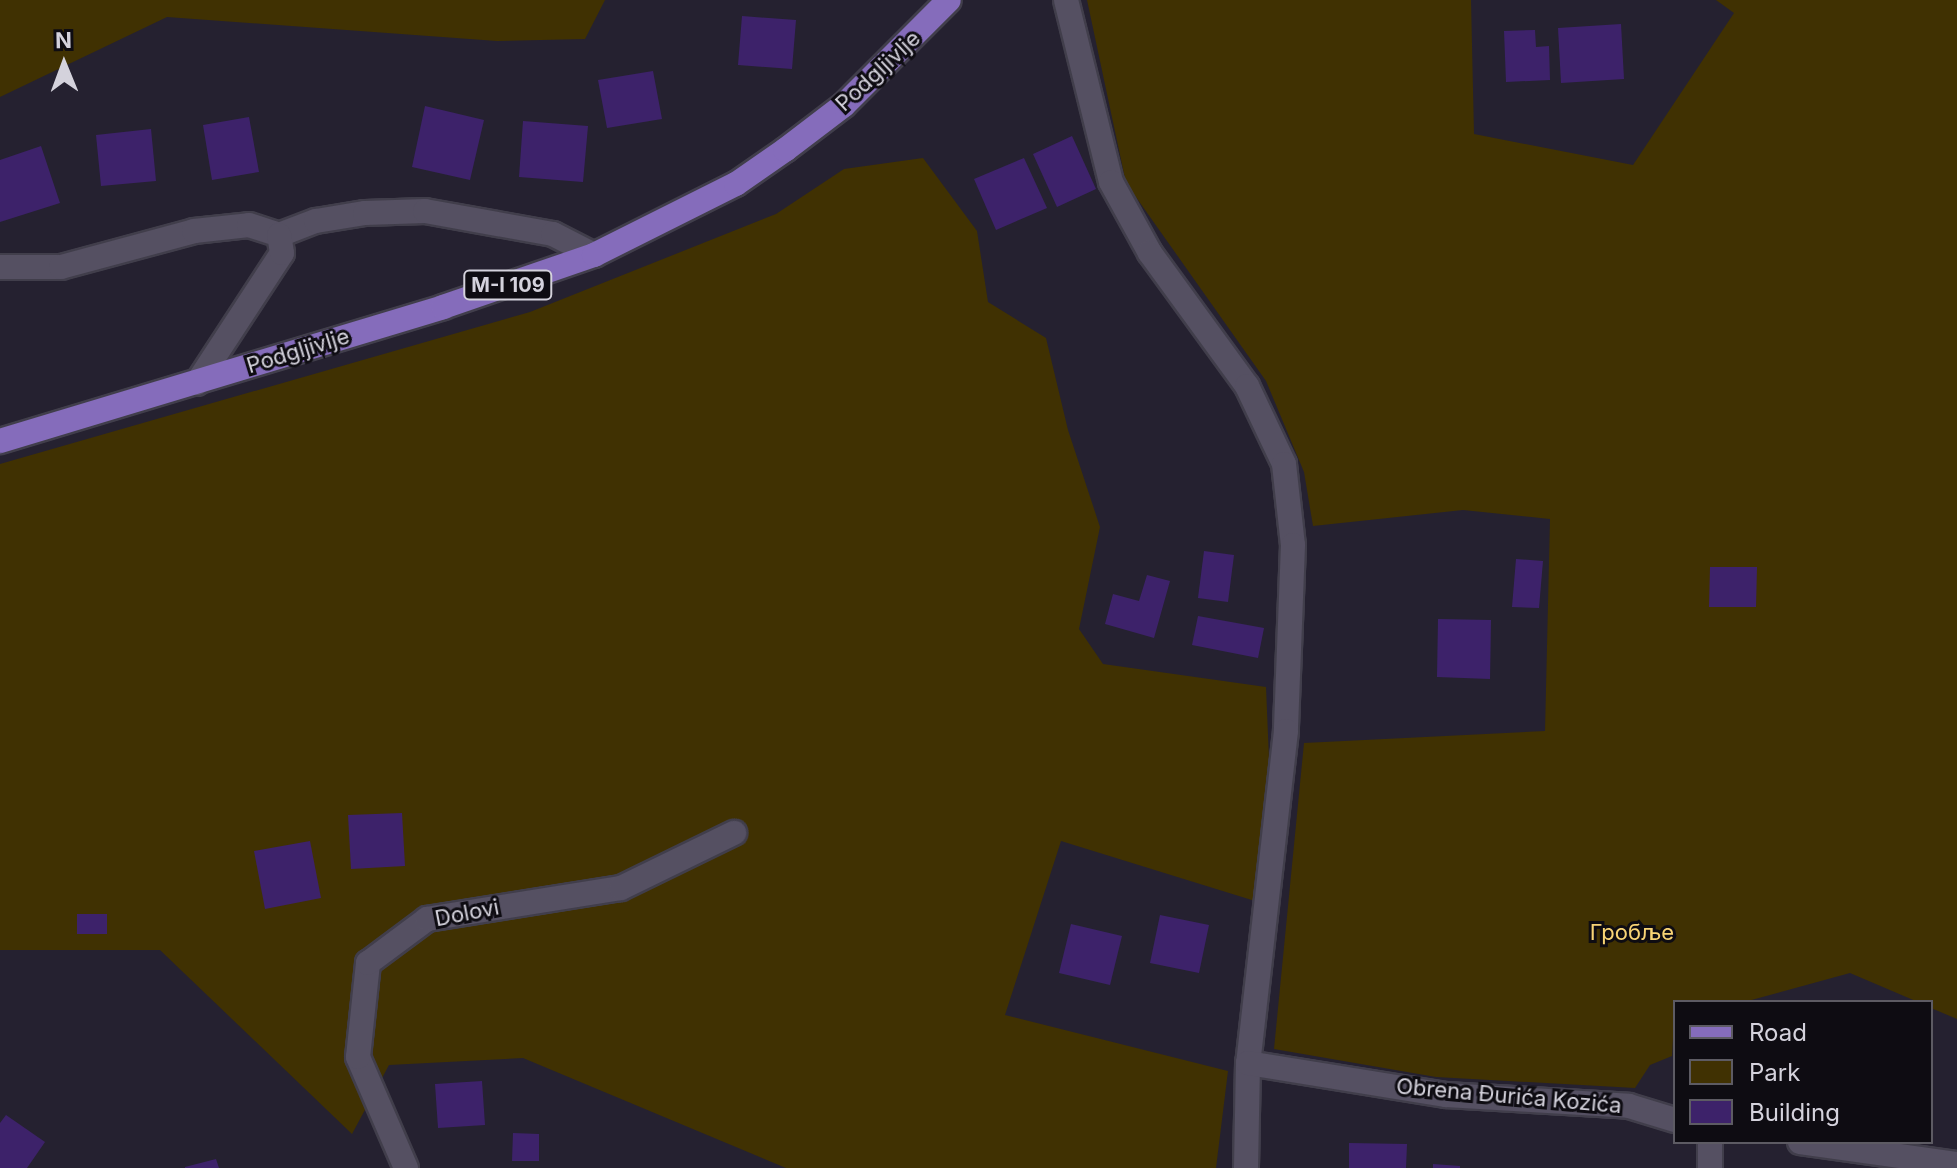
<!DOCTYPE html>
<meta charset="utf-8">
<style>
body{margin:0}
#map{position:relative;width:1957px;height:1168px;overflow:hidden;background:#252130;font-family:Inter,sans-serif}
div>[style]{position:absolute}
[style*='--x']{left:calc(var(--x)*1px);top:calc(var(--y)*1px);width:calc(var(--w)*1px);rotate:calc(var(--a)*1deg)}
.green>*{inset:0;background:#403102}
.building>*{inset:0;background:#3d226a}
.roads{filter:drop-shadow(2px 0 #413e4b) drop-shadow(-2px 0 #413e4b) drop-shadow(0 2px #413e4b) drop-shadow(0 -2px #413e4b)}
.street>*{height:24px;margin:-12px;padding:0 12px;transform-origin:12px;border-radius:12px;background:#555062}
.primary>*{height:24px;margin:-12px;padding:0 12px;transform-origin:12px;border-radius:12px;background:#856cbb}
span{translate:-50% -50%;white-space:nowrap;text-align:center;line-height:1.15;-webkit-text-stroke:6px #0e0c12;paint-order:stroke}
.shield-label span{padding:2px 6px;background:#0e0c12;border:2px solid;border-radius:6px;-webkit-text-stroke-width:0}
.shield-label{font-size:20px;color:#d4d2dc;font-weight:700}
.street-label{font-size:22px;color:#d4d2dc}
.park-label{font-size:22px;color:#f8d475}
.legend{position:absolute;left:1673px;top:1000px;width:260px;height:144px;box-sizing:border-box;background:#0e0c12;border:2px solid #5d5b63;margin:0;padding:10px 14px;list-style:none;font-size:24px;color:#d4d2dc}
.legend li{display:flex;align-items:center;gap:16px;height:40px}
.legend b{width:40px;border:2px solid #5d5b63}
.north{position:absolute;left:24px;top:24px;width:80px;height:80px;-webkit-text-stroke:6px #0e0c12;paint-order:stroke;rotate:359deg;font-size:22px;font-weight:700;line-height:32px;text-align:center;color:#d4d2dc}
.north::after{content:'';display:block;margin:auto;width:28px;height:36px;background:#d4d2dc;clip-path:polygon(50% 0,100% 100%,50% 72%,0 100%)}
</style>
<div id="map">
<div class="green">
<i style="clip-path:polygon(0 0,605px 0,585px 39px,497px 41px,167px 17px,0 97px)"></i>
<i style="clip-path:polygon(1087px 0,1471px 0,1474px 134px,1633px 165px,1734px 13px,1716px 0,1957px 0,1957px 1019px,1931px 1008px,1931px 1002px,1918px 1002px,1850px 973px,1744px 1002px,1675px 1002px,1672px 1056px,1650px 1065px,1635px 1088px,1436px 1077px,1274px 1049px,1304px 743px,1545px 731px,1550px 519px,1463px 510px,1313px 526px,1304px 472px,1266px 381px,1126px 183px)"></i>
<i style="clip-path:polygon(923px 158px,977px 231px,988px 302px,1046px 338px,1068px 430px,1100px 527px,1079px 629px,1103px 664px,1266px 687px,1269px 759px,1255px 901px,1061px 841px,1005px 1015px,1228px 1071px,1216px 1168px,786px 1168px,523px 1058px,389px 1065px,352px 1134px,160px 950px,0 950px,0 464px,530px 312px,776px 214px,844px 169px)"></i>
</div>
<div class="building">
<i style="clip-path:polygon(742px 16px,796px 20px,792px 69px,738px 65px)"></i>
<i style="clip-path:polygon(1621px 24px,1624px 79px,1561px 83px,1558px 28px)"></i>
<i style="clip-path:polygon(1535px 30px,1536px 47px,1549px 46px,1550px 80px,1506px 82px,1504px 31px)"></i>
<i style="clip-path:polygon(653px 71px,662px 119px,607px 128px,598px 80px)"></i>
<i style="clip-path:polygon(425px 106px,484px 120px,470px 180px,412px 167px)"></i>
<i style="clip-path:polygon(249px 117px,259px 172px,212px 180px,203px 125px)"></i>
<i style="clip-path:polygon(523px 121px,588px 126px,583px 182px,519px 177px)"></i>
<i style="clip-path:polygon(151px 129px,156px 181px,101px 186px,96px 135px)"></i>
<i style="clip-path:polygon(1072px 136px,1096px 189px,1057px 207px,1033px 154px)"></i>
<i style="clip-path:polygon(41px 146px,60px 203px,0 222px,0 160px)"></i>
<i style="clip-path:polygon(1024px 158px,1047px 208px,996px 230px,974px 179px)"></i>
<i style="clip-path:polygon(1204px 551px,1234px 555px,1228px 602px,1198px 598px)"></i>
<i style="clip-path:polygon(1516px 559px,1543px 561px,1539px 608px,1512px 607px)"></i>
<i style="clip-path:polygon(1710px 567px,1757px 567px,1756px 607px,1709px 607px)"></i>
<i style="clip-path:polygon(1147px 575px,1170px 581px,1154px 638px,1105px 624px,1113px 594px,1139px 601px)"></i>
<i style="clip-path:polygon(1198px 616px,1264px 628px,1258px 658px,1192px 645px)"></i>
<i style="clip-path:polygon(1438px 619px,1491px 620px,1490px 679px,1437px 677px)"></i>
<i style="clip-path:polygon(402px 813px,405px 866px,351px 869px,348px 815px)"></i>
<i style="clip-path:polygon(310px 841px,321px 898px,265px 909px,254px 851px)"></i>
<i style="clip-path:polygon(77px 914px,107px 914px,107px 934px,77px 934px)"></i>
<i style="clip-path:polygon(1160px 915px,1209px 925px,1199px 973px,1150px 963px)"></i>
<i style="clip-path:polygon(1071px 924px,1122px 936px,1110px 985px,1059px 973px)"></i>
<i style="clip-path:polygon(482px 1081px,485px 1125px,438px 1128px,435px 1084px)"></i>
<i style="clip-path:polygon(6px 1115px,45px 1142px,27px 1168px,0 1168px,0 1123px)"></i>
<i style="clip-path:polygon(513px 1133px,539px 1134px,539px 1161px,512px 1161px)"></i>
<i style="clip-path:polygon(1349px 1143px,1407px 1144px,1406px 1168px,1349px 1168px)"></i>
<i style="clip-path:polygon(216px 1159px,219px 1168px,185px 1168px,185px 1167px)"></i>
<i style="clip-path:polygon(1433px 1164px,1460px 1166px,1460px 1168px,1433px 1168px)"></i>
</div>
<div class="roads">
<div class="street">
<i style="--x:1066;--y:0;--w:187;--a:76.1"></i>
<i style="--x:1111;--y:182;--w:81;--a:61.2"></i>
<i style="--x:1150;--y:253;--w:165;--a:53.9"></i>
<i style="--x:1247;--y:386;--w:86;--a:64.6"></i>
<i style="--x:1284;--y:464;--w:81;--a:83.7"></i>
<i style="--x:1293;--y:545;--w:186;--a:92.2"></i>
<i style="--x:1286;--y:731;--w:334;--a:96.5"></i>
<i style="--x:1248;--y:1063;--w:105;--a:91.1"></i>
<i style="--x:0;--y:267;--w:61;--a:0"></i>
<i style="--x:61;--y:267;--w:138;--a:-15.1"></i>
<i style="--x:194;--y:231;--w:55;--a:-6.2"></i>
<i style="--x:249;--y:225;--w:32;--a:18"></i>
<i style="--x:279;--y:235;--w:40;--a:-21"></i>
<i style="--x:316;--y:221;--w:50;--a:-9.3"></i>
<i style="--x:365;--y:213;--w:60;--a:-1.9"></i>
<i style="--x:425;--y:211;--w:130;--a:10.2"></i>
<i style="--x:553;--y:234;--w:46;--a:27.1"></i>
<i style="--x:197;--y:383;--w:155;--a:-56.8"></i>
<i style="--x:282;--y:253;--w:18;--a:-99"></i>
<i style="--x:1248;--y:1063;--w:201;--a:9.2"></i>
<i style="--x:1446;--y:1095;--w:183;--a:3.4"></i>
<i style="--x:1629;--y:1106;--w:48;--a:16.9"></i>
<i style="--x:1710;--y:1142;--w:26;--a:90"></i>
<i style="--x:1800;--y:1142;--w:159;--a:8"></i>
<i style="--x:406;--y:1168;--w:121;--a:-113.4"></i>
<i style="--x:358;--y:1057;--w:95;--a:-83.9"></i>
<i style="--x:368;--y:963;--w:74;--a:-36.7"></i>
<i style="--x:427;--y:919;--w:196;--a:-9.1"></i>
<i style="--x:621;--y:888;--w:126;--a:-26"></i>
</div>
<div class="primary">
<i style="--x:0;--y:441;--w:463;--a:-16.8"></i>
<i style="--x:443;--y:307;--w:160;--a:-19"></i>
<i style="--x:594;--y:255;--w:159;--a:-26.6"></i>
<i style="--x:736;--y:184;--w:60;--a:-34.8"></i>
<i style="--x:785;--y:150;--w:74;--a:-37.3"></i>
<i style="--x:844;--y:105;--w:148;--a:-45"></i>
</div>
</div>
<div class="shield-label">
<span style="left:508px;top:285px">M-I 109</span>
</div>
<div class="street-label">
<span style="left:878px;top:71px;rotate:-43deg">Podgljivlje</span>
<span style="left:298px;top:351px;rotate:-17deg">Podgljivlje</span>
<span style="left:467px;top:913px;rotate:-11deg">Dolovi</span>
<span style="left:1509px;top:1096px;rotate:5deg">Obrena Đurića Kozića</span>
</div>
<div class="park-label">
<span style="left:1632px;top:933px">Гробље</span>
</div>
<ul class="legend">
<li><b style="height:10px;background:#856cbb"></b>Road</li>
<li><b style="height:22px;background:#403102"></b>Park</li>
<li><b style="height:22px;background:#3d226a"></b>Building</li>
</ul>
<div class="north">N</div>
</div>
